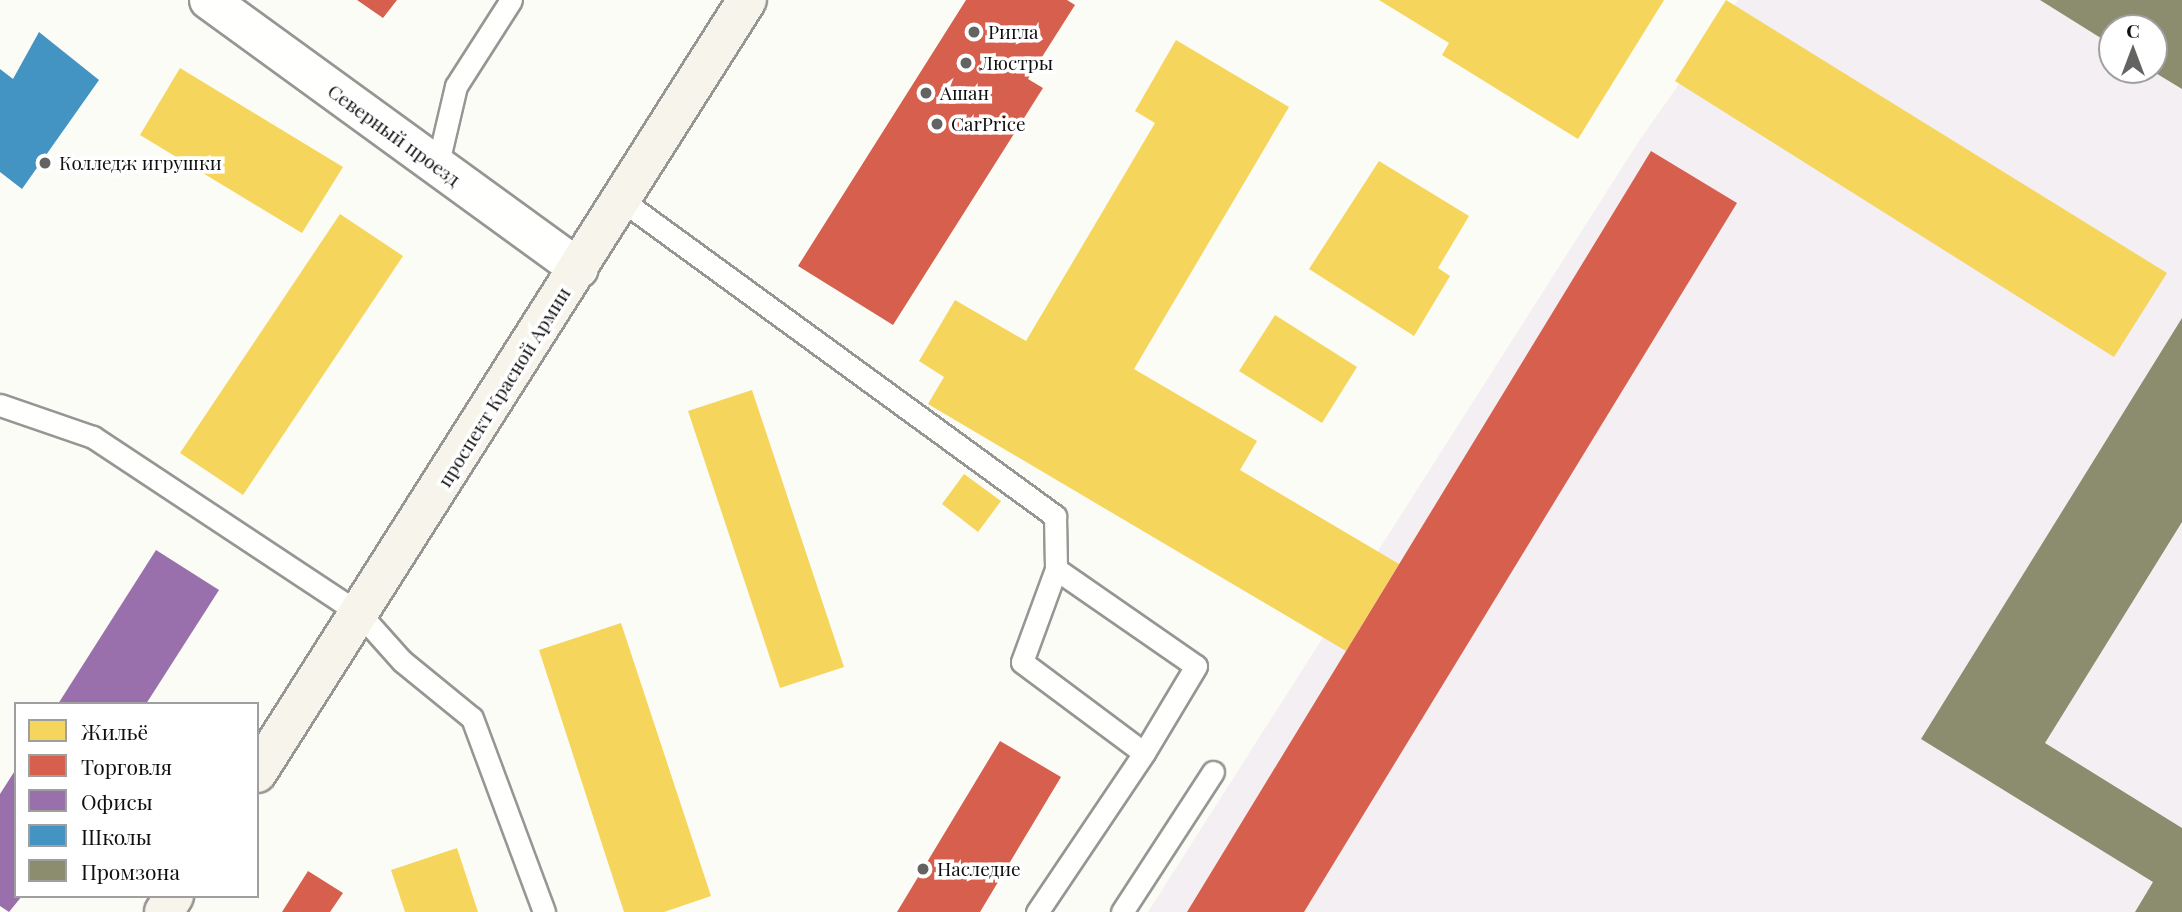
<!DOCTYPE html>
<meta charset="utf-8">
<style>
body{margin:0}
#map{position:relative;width:2182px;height:912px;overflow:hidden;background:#fcfcf7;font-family:"Playfair Display",serif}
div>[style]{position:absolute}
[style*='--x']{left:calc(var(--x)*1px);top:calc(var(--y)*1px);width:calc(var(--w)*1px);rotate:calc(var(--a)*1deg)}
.industrial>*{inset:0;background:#f4eff2}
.homes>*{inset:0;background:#f6d55c}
.shops>*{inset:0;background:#d6604d}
.offices>*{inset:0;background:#9970ab}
.schools>*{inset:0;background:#4393c3}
.industry>*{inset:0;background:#8c8c6e}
.roads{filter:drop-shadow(2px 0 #969694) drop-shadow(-2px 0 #969694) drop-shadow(0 2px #969694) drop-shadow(0 -2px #969694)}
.service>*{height:21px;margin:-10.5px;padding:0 10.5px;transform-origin:10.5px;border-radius:10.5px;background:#fffffe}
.minor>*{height:38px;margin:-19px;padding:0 19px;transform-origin:19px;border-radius:19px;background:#fffffe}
.secondary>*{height:38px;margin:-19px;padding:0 19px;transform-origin:19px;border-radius:19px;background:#f6f4eb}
.dots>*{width:19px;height:19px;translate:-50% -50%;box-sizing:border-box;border:4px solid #fff;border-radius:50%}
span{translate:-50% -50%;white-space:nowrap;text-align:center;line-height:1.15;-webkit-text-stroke:7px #fff;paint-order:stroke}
.poi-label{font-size:19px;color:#101010}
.left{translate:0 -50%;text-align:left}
.street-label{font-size:19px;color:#101010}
.legend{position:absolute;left:14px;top:702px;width:245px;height:196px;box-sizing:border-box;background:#fff;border:2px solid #9f9f9f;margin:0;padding:9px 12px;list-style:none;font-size:21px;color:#101010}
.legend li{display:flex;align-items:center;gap:14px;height:35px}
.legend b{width:35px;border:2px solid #9f9f9f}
.north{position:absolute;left:2098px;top:14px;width:70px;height:70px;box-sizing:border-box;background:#fff;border:2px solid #9f9f9f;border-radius:50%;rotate:0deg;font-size:19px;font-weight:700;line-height:28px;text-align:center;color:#101010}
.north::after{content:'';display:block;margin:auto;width:24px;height:32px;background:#636361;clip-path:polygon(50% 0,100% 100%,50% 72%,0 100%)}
</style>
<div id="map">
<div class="industrial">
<i style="clip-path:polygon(evenodd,1738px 0,2182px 0,2182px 912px,1148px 912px,1639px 141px,1738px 0,2112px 28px,2154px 28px,2154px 70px,2112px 70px,2112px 28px)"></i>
</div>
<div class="homes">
<i style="clip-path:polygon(1379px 0,1664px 0,1578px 139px,1442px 55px,1449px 43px)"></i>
<i style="clip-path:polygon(1726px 0,2167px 273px,2114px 357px,1675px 81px)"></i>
<i style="clip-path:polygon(1176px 40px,1289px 107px,1134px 369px,1257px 441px,1240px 470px,1399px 564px,1346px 651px,928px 404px,944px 377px,919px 361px,955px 300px,1026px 341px,1155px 123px,1135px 111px)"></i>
<i style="clip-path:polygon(180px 68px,343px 167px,302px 233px,140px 135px)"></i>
<i style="clip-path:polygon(1379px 161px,1469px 216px,1438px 268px,1450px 276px,1414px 336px,1309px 269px)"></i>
<i style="clip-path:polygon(340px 214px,403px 256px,243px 495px,180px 453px)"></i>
<i style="clip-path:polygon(1275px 315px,1357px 367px,1322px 423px,1239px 371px)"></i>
<i style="clip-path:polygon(752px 390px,844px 667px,780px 688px,688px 411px)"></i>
<i style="clip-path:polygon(964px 474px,1001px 501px,978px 532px,942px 504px)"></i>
<i style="clip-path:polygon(621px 623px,711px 896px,664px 912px,624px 912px,539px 650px)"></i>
<i style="clip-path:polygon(457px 848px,478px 912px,405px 912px,391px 870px)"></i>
</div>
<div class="shops">
<i style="clip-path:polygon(357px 0,397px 0,383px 18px)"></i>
<i style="clip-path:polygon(966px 0,1067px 0,1075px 5px,1028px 79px,1043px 88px,893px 325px,798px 266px)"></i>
<i style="clip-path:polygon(1651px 151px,1737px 203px,1304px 912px,1187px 912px)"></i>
<i style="clip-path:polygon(1000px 741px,1061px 777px,980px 912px,897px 912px)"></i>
<i style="clip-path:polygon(308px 871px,343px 893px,330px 912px,282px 912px)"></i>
</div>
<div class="offices">
<i style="clip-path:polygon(156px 550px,219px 590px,146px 704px,58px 704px)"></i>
<i style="clip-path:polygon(16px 769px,16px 896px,22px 896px,9px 912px,0 906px,0 794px)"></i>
</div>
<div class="schools">
<i style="clip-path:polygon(39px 32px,99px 80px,22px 189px,0 172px,0 69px,13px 79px)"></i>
</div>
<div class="industry">
<i style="clip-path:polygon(2040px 0,2182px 0,2182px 89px,2154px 72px,2154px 28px,2112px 28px,2112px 45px)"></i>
<i style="clip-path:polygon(2182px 318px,2182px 522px,2045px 743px,2182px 828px,2182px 912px,2135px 912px,2153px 882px,1921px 739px)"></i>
</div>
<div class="roads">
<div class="service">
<i style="--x:437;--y:167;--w:83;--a:-76.8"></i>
<i style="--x:456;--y:86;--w:102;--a:-57.4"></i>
<i style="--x:623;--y:201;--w:535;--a:36.1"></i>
<i style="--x:1055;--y:516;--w:53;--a:88.9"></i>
<i style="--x:1056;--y:569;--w:99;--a:110.1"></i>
<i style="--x:1022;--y:662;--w:152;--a:36.7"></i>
<i style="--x:1144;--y:753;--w:192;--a:123.9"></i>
<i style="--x:0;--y:405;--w:98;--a:19"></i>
<i style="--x:93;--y:437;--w:320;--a:33.5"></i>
<i style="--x:360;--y:614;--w:63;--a:48.2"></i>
<i style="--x:402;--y:661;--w:90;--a:39.2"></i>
<i style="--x:472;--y:718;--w:207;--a:69.6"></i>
<i style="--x:1056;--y:569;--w:170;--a:34.7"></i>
<i style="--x:1196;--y:666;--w:101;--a:120.9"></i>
<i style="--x:1122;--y:912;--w:167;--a:-57"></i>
</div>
<div class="minor">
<i style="--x:209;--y:0;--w:457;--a:36"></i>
</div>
<div class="secondary">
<i style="--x:257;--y:773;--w:915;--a:-57.63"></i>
<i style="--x:164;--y:912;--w:19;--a:-58"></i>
</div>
</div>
<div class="dots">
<i style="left:974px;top:32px;background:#636361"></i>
<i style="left:966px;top:63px;background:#636361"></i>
<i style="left:926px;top:93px;background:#636361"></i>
<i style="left:937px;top:124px;background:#636361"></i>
<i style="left:45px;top:163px;background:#636361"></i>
<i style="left:923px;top:869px;background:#636361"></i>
</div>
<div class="poi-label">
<span class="left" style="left:988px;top:32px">Ригла</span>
<span class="left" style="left:980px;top:63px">Люстры</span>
<span class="left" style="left:940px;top:93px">Ашан</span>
<span class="left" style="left:951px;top:124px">CarPrice</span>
<span class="left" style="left:59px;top:163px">Колледж игрушки</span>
<span class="left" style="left:937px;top:869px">Наследие</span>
</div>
<div class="street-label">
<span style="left:394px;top:135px;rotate:36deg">Северный проезд</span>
<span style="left:504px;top:387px;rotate:-58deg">проспект Красной Армии</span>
</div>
<ul class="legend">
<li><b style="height:19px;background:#f6d55c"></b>Жильё</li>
<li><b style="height:19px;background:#d6604d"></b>Торговля</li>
<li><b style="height:19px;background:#9970ab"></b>Офисы</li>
<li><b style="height:19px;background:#4393c3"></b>Школы</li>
<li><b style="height:19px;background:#8c8c6e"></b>Промзона</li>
</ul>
<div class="north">С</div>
</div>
